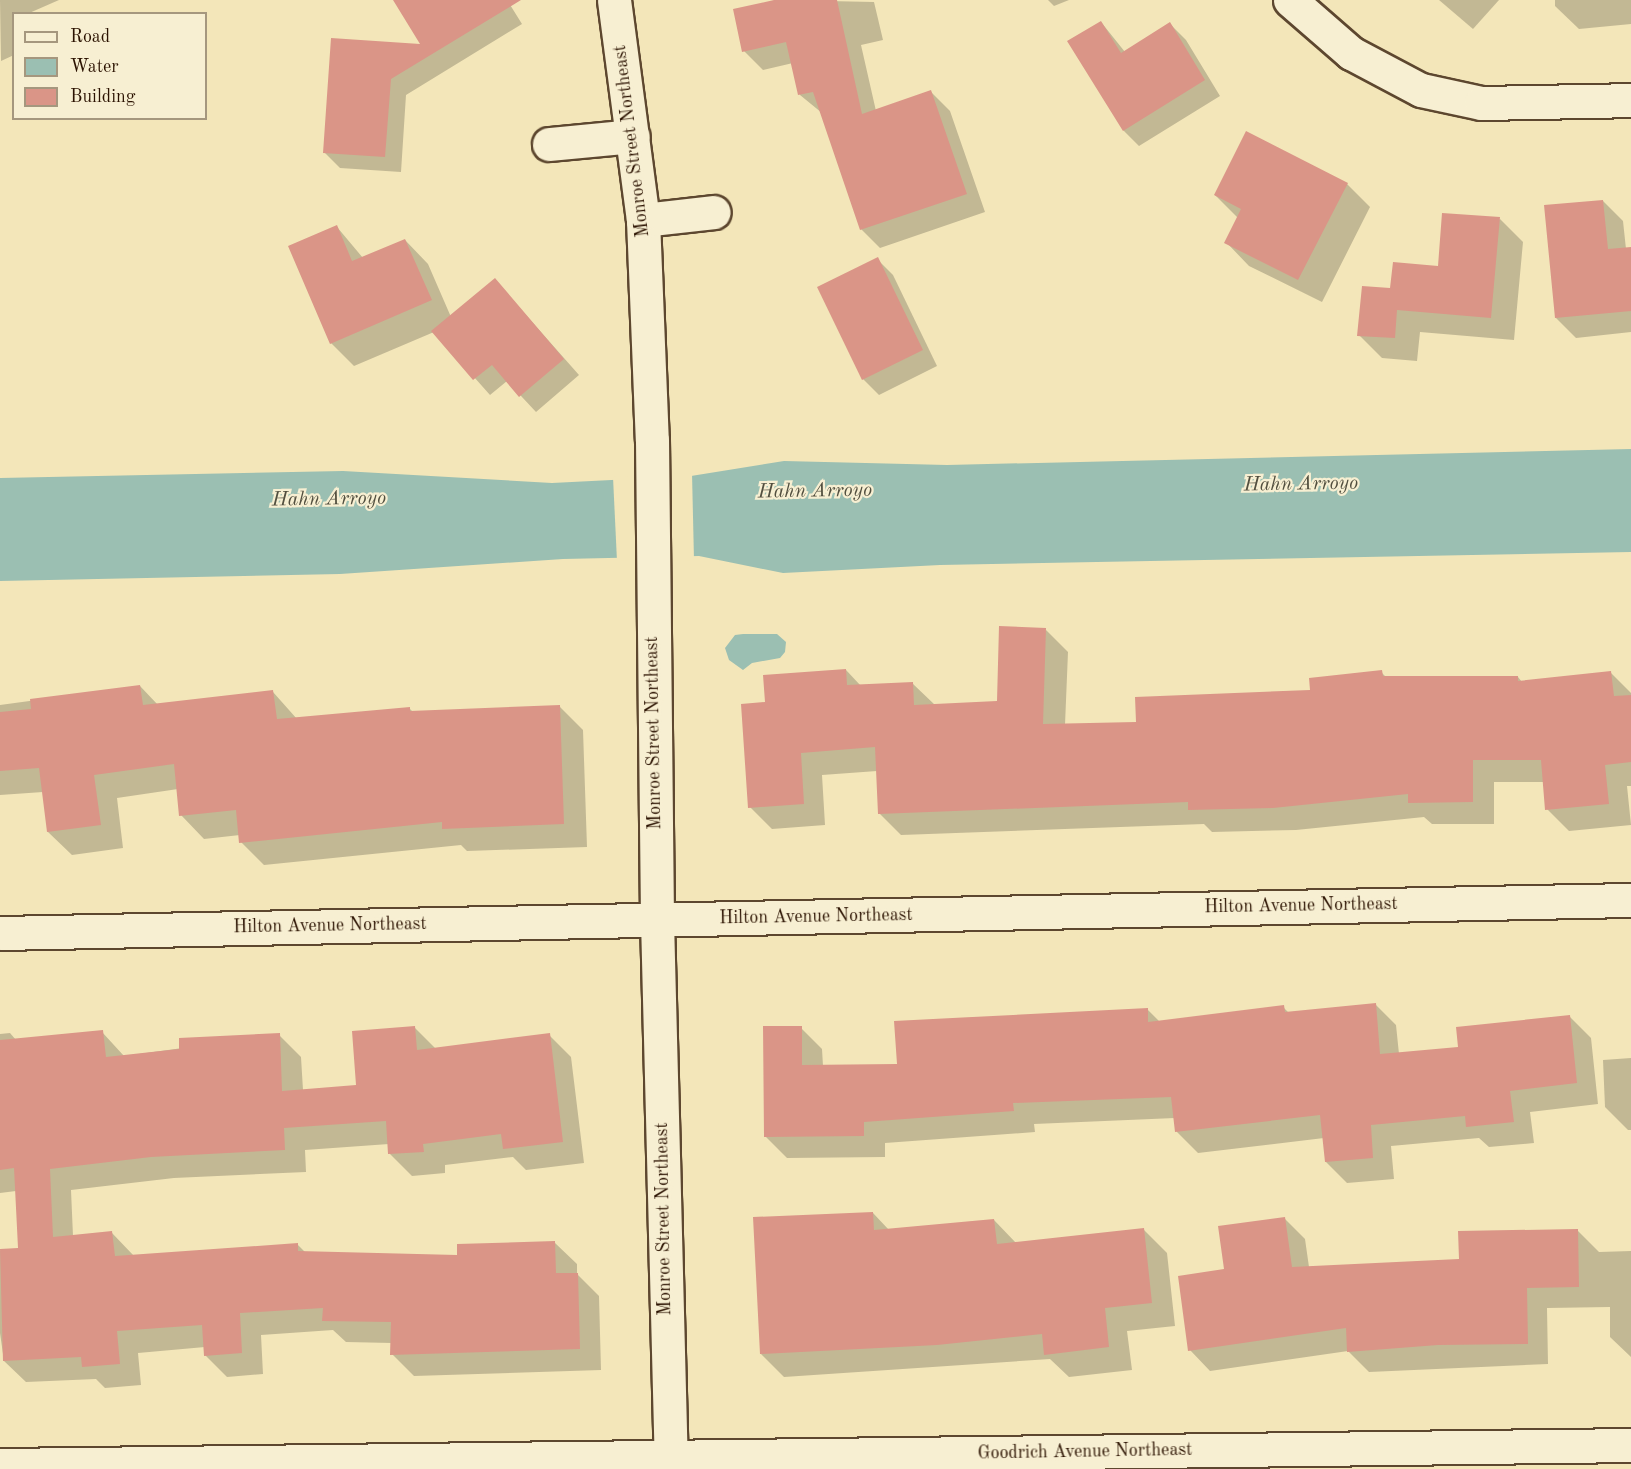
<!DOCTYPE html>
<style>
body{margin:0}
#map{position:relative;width:1631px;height:1469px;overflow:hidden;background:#f3e6b9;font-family:"Old Standard TT",serif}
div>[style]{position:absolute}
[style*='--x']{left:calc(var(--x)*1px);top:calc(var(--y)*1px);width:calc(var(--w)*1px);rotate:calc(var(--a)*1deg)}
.water>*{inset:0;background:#9bbfb2}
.pier>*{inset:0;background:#f3e6b9}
.shadow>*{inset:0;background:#0003}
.building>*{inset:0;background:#da9587}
.roads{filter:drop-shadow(2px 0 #5d472f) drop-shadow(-2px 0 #5d472f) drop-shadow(0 2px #5d472f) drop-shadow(0 -2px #5d472f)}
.minor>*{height:33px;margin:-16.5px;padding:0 16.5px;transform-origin:16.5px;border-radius:16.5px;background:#f7efd2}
span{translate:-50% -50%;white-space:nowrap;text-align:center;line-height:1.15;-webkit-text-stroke:4.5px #f7efd2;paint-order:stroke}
.street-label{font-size:18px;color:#2b1201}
.water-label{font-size:20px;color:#524f3f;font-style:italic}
.legend{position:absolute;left:12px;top:12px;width:195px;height:108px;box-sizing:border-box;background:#f7efd2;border:2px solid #a5977e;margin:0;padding:8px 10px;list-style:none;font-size:18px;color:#2b1201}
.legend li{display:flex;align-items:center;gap:12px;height:30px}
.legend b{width:30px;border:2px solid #a5977e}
</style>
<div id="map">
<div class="water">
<i style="clip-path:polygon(1631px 449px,1631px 552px,940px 565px,783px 573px,699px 556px,563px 559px,340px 574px,0 581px,0 478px,343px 471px,552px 483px,691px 476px,784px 461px,947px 465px)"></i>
<i style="clip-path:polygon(743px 634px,777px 634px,786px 642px,785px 652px,780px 658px,752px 663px,743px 670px,729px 660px,725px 648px,735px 635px)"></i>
</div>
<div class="pier">
<i style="clip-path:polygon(692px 473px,694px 560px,617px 561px,613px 477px)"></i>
</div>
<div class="shadow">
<i style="clip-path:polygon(0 0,59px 0,27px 14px,14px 14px,14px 55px,1px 61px)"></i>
<i style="clip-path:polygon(411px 0,507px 0,522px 24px,406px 95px,401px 172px,340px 168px,324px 152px,333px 39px,422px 45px)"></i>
<i style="clip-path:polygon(781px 0,874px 2px,883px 40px,861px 45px,876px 111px,931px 92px,950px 111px,985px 212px,880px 248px,861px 229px,822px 113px,800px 95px,793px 63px,763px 70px,744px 51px)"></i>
<i style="clip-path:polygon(1048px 0,1069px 0,1054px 6px)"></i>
<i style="clip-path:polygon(1439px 0,1499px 0,1473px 29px)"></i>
<i style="clip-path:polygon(1555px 0,1631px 0,1631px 24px,1579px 29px,1555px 6px)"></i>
<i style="clip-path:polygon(1101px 22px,1125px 52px,1170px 24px,1186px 40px,1220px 96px,1139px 146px,1124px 131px)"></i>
<i style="clip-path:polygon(1347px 184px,1370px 207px,1322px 302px,1249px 266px,1226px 242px,1238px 218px,1215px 195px)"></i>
<i style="clip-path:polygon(1603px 201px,1623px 221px,1626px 249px,1631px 249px,1631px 332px,1576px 338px,1556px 318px)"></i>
<i style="clip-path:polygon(1500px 219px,1523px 242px,1514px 340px,1420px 332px,1417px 361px,1382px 358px,1359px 335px,1392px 290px,1439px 267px)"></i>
<i style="clip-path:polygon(337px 227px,363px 258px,405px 240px,428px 264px,451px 317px,495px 280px,579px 375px,536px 412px,507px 381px,490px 395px,434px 332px,354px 366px,331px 343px)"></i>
<i style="clip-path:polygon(877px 259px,893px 275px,937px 366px,879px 395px,863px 379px)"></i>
<i style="clip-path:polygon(1046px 630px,1068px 652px,1065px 725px,1137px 724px,1312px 692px,1381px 672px,1387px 678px,1518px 677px,1522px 682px,1611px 673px,1631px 693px,1631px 786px,1627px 786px,1631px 825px,1569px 831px,1547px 809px,1544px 782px,1494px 782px,1494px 824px,1432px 824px,1424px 817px,1296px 830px,1212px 832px,1204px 824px,901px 835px,879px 813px,877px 771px,822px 775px,825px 825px,772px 829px,750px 807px,767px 704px,846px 670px,861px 686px,912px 683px,935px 705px,998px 703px)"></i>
<i style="clip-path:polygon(140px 686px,158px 705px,273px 692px,297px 719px,409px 708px,413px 712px,559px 706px,583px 730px,587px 847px,467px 851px,461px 845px,264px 865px,241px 842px,240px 835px,204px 839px,181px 815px,178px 789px,117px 798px,123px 848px,72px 855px,48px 832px,43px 792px,0 795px,0 705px)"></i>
<i style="clip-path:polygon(1375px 1004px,1396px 1025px,1399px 1054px,1460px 1049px,1570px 1017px,1591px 1038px,1598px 1104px,1530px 1112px,1534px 1143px,1489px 1147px,1479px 1138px,1391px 1146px,1394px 1179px,1347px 1183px,1326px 1162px,1324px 1138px,1198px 1153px,1177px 1132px,1175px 1118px,1034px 1124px,1035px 1132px,885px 1143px,885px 1157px,787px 1158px,766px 1137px,801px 1028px,822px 1049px,823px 1066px,899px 1065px,1147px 1009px,1160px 1022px,1283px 1007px,1289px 1013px)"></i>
<i style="clip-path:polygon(415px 1028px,436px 1049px,549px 1035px,571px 1057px,584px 1163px,526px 1170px,513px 1157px,445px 1165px,445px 1173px,412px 1176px,390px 1154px,389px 1144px,305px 1150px,306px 1172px,174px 1178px,71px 1190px,73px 1236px,112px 1233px,134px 1256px,297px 1244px,306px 1253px,459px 1256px,555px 1243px,577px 1264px,577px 1274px,599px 1296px,601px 1370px,414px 1376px,392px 1354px,392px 1343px,346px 1342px,333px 1330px,261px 1335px,263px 1374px,227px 1377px,205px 1355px,205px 1347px,138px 1353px,141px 1385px,105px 1388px,96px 1379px,26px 1382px,4px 1361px,0 1333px,0 1251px,20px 1250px,16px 1191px,0 1193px,0 1034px,10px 1033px,16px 1040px,102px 1032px,124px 1056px,279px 1035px,301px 1057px,303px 1090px,357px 1086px)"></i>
<i style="clip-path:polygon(1631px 1058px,1631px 1130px,1628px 1130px,1605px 1107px,1603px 1060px)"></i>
<i style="clip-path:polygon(873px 1213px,889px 1230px,994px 1220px,1017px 1244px,1144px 1230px,1167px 1253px,1175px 1326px,1127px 1331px,1132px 1370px,1069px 1377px,1050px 1359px,784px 1377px,761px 1354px)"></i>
<i style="clip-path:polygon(1284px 1218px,1305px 1239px,1309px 1267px,1460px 1260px,1578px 1231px,1599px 1252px,1631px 1251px,1631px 1357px,1610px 1337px,1610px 1307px,1547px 1308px,1548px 1364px,1369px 1372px,1348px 1351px,1210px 1371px,1190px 1350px,1226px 1270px)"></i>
</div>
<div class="building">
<i style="clip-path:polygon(393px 0,521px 0,391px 79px,385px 157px,323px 153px,331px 38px,420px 44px)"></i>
<i style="clip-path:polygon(774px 0,837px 0,862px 114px,931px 90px,967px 194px,860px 230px,813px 92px,798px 95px,786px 42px,742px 52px,733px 9px)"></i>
<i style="clip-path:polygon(1101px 21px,1121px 53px,1170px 22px,1205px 80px,1123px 131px,1067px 41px)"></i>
<i style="clip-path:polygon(1246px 131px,1348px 183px,1298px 280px,1224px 243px,1241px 209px,1214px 195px)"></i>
<i style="clip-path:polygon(1603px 200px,1608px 249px,1631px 247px,1631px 311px,1555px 318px,1544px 205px)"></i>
<i style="clip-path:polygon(1442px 213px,1500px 217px,1491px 318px,1397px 310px,1395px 338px,1357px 336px,1362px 286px,1390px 288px,1393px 262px,1438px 266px)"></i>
<i style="clip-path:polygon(337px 225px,352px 261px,405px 239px,432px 300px,330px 344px,288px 246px)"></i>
<i style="clip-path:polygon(878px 257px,923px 350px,862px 380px,817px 287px)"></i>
<i style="clip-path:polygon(495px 278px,564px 359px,519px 397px,492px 365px,473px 380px,431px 331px)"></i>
<i style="clip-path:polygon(999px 626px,1046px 628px,1043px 724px,1136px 722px,1135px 697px,1310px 690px,1309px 678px,1382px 670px,1383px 676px,1518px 676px,1518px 681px,1611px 671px,1614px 696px,1631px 695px,1631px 762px,1605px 765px,1609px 804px,1545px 810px,1541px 760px,1473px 760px,1473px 802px,1408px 803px,1408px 794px,1273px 808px,1188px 810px,1188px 802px,878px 814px,875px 747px,801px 753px,804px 804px,748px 808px,741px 704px,765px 702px,763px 675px,846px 669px,847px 685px,913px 682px,914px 705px,997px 701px)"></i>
<i style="clip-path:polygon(140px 685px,143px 705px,273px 690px,277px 719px,410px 707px,410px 711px,560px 705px,564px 824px,442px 829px,442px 822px,239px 843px,236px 810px,179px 816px,174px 764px,94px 775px,101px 825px,47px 832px,39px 768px,0 771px,0 712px,31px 709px,30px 699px)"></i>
<i style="clip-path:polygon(1376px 1003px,1380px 1054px,1458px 1047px,1456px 1027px,1570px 1015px,1577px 1083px,1510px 1091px,1514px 1122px,1466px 1127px,1465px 1116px,1371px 1125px,1373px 1158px,1325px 1162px,1320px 1115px,1175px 1132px,1171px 1097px,1013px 1103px,1014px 1111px,864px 1122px,864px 1136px,764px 1137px,763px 1026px,802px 1026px,802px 1065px,897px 1064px,894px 1021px,1148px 1008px,1148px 1022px,1284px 1005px,1285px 1012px)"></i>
<i style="clip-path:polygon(415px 1026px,417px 1050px,550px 1033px,563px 1142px,503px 1149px,501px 1134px,423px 1144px,424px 1152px,388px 1154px,386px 1121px,284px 1128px,285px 1150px,151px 1157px,50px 1169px,53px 1237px,112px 1231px,115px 1256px,298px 1243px,298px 1251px,457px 1255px,457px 1244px,555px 1241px,556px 1273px,578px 1273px,580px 1349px,390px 1355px,391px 1322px,322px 1321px,323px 1308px,240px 1313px,242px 1353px,204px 1356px,202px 1325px,117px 1331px,120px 1364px,82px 1367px,81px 1357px,3px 1361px,0 1249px,18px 1248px,14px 1168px,0 1170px,0 1040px,103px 1030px,106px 1057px,179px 1049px,179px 1038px,280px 1033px,282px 1091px,356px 1085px,352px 1031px)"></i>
<i style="clip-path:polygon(873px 1212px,874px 1230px,994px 1219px,997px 1244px,1144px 1228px,1152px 1303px,1105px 1308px,1109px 1347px,1044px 1355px,1042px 1334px,937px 1345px,760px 1354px,753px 1217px)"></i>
<i style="clip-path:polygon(1285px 1217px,1292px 1267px,1459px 1259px,1458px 1231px,1578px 1229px,1579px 1287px,1527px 1288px,1528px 1344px,1438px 1345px,1347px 1352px,1346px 1328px,1188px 1351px,1178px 1276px,1224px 1269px,1218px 1226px)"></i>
</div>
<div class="roads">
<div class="minor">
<i style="--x:614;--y:0;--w:222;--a:82.5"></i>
<i style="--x:643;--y:220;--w:220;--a:87.7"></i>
<i style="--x:652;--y:440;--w:480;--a:89.4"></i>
<i style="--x:657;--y:920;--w:549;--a:88.54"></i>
<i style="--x:1290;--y:0;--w:81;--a:41"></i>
<i style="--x:1351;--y:53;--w:79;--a:27.9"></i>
<i style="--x:1421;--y:90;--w:61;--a:12.2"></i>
<i style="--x:1481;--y:103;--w:150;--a:-1.1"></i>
<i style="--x:549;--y:144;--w:84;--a:-5.4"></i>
<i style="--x:643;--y:220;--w:71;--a:-6.4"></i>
<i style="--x:0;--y:933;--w:1631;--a:-1.16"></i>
<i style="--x:0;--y:1465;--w:1631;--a:-0.7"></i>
</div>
</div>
<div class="street-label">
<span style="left:632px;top:141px;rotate:-97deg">Monroe Street Northeast</span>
<span style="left:654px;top:733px;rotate:-91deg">Monroe Street Northeast</span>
<span style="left:1301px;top:906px;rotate:-1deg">Hilton Avenue Northeast</span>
<span style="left:816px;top:917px;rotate:-1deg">Hilton Avenue Northeast</span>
<span style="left:330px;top:926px;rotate:-1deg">Hilton Avenue Northeast</span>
<span style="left:664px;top:1219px;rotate:-91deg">Monroe Street Northeast</span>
<span style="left:1085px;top:1452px;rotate:-1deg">Goodrich Avenue Northeast</span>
</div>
<div class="water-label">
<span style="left:1301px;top:485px;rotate:-1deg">Hahn Arroyo</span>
<span style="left:815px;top:492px;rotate:-1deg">Hahn Arroyo</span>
<span style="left:329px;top:500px;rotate:-1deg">Hahn Arroyo</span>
</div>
<ul class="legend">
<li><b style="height:8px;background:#f7efd2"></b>Road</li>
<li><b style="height:16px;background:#9bbfb2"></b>Water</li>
<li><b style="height:16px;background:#da9587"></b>Building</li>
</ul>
</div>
